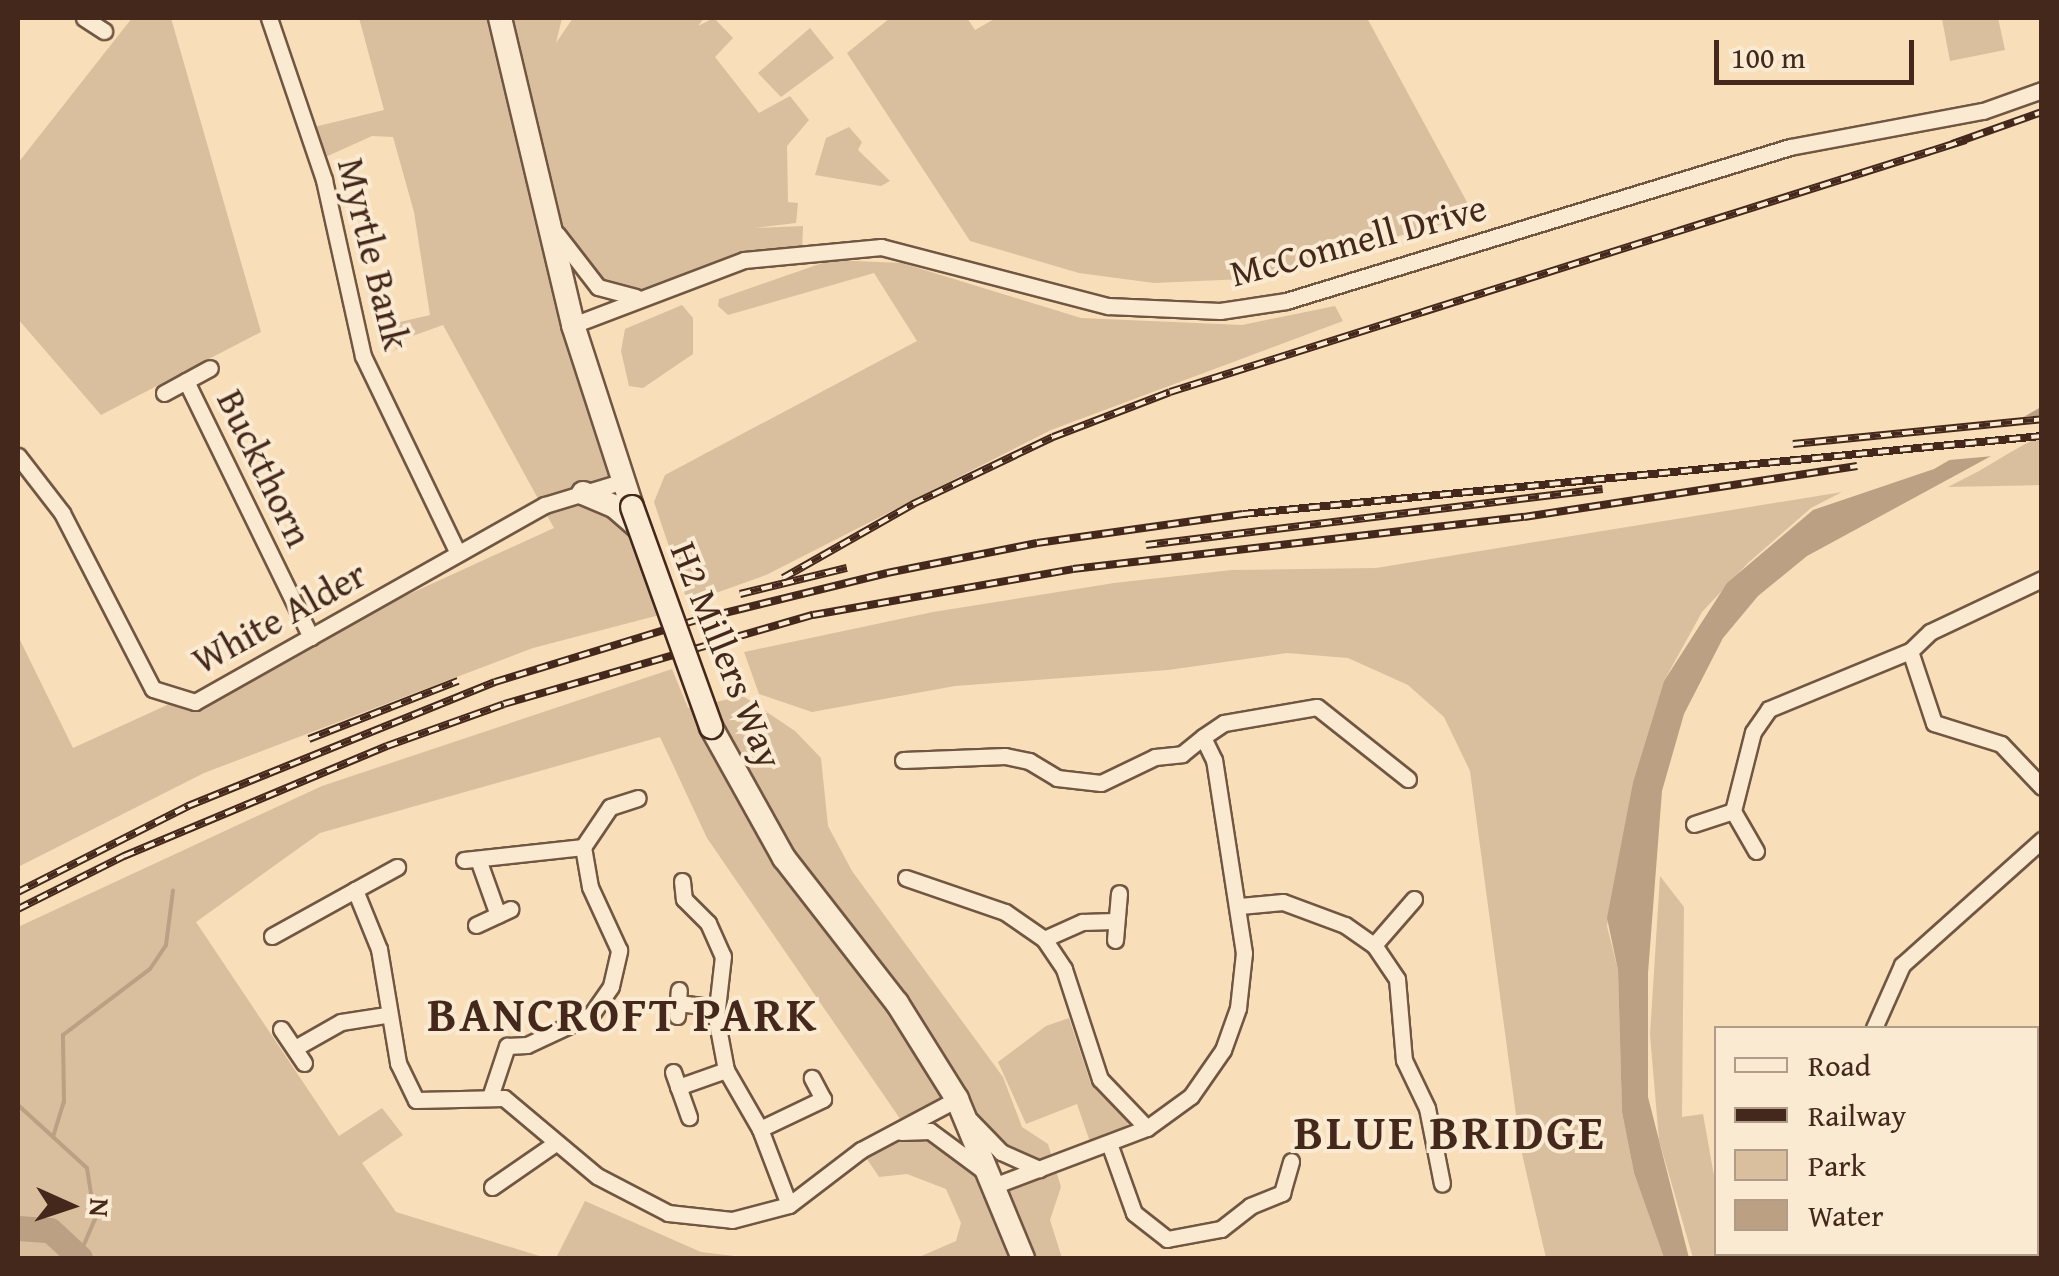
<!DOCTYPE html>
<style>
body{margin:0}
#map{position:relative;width:2059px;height:1276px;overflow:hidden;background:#f8deb9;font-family:"Gentium Book Plus",serif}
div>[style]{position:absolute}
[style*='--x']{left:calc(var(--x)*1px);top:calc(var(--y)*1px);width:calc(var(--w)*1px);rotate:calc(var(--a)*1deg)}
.green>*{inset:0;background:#d9bf9e}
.water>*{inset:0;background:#bba083}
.pier>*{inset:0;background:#f8deb9}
.stream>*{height:4px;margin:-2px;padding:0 2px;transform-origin:2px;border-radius:2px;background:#bba083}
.river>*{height:25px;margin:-12.5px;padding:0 12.5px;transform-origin:12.5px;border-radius:12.5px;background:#bba083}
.roads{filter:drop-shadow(2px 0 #715642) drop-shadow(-2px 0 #715642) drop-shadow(0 2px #715642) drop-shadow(0 -2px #715642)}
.street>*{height:15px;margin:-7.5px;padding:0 7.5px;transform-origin:7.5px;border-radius:7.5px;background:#faead2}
.secondary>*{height:22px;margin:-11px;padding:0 11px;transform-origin:11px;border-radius:11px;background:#faead2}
.rail>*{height:8px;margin-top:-4px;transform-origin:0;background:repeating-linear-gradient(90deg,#faead2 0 11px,#44281b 0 22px);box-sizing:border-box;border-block:2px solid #44281b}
.bridges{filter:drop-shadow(2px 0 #44281b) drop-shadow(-2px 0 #44281b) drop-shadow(0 2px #44281b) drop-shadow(0 -2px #44281b)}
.secondary-bridge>*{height:22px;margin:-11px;padding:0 11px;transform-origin:11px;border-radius:11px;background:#faead2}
span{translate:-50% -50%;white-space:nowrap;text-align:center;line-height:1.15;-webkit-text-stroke:8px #faead2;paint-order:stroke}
.street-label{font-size:38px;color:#44281b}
.district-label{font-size:48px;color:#44281b;font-weight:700;letter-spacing:2.5px}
.frame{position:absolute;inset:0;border:20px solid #44281b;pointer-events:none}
.legend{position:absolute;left:1714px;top:1026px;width:325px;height:230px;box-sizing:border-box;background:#faead2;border:2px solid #b19c89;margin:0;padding:12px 18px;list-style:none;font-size:30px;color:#44281b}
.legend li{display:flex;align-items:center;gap:20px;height:50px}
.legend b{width:50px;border:2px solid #b19c89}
.north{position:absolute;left:20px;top:1156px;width:100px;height:100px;-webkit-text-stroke:8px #faead2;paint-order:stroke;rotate:93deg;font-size:28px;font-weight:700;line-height:40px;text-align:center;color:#44281b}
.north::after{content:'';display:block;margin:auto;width:35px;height:45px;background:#44281b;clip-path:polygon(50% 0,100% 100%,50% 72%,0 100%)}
.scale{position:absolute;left:1714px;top:40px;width:200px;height:45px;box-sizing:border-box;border:5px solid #44281b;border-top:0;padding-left:12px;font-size:30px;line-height:35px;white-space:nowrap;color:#44281b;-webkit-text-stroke:8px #faead2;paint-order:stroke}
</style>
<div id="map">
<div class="green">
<i style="clip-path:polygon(132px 18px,171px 18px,261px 332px,101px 415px,18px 319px,18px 163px)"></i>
<i style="clip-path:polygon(359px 18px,562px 18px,556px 43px,573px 18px,704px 18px,698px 26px,714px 18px,733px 38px,715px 57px,759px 113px,790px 96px,809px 120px,787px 146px,788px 202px,798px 203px,796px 223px,754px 228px,803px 226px,802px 252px,744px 260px,648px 296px,598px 287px,559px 238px,667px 613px,533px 648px,204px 773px,18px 867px,18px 636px,73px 748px,554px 528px,443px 325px,396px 342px,399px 348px,388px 354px,396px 349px,390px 337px,381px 341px,379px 336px,389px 333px,386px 321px,376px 320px,388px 317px,391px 324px,430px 315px,414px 212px,393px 137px,372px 136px,321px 159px,310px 128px,384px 110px)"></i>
<i style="clip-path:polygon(890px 18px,967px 18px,975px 30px,996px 18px,1367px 18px,1474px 215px,1244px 279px,1154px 283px,1079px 273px,970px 241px,847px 53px)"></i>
<i style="clip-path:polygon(1998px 18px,2005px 50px,1950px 61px,1942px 19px)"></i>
<i style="clip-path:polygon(810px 28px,834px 58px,781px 97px,758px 73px)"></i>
<i style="clip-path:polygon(849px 127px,862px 142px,858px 150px,890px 181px,881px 186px,815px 175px,826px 138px)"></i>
<i style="clip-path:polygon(831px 260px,902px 263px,1081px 318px,1242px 325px,1335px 306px,1343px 321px,1051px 430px,766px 575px,688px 603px,654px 502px,665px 475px,917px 341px,874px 273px,728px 315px,718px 306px,719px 299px)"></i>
<i style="clip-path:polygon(682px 305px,693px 318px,693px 354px,643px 388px,629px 386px,621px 351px,625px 329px)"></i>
<i style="clip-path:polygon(2041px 434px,2041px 485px,1948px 487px,1979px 471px)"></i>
<i style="clip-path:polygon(1842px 492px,1811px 508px,1748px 563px,1702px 612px,1664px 681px,1633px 782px,1607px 926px,1618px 970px,1622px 1112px,1634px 1173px,1664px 1258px,1546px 1258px,1520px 1145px,1470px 771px,1444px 717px,1408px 685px,1348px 658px,1287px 653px,1168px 670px,955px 686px,812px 712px,759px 694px,744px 652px,933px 612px,1114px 583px,1232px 570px,1376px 568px)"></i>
<i style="clip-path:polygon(672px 669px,688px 708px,743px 696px,795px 731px,821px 758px,828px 826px,852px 871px,1003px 1077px,1022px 1127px,1048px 1144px,1061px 1187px,1050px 1220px,1062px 1258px,917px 1258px,956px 1241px,961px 1223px,946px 1189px,907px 1174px,879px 1177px,861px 1150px,894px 1132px,930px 1131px,994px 1181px,1038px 1170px,1015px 1162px,957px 1099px,905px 1126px,707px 838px,660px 737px,320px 833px,196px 922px,339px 1136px,382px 1108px,403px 1135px,362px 1163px,396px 1212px,546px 1258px,18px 1258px,18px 927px,322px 786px)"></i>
<i style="clip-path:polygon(1660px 876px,1684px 907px,1682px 1117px,1703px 1114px,1716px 1187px,1716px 1254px,1752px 1258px,1693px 1258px,1659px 1140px,1650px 1035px)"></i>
<i style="clip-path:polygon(1069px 1018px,1091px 1084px,1128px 1120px,1127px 1130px,1090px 1142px,1077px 1104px,1026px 1124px,998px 1062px,1046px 1026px)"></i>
<i style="clip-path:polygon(585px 1201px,701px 1252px,751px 1258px,556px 1258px)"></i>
</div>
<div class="water">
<i style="clip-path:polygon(2041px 407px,2041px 429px,1807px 556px,1758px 596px,1723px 638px,1684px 714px,1662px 791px,1648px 973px,1648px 1097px,1689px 1258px,1664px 1258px,1634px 1173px,1622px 1112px,1618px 970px,1607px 918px,1633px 782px,1664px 681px,1727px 583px,1813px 510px,1934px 469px)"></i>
</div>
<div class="pier">
<i style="clip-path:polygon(2041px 415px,2042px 435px,2005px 455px,1938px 461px,2021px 417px)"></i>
</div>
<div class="stream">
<i style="--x:18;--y:1105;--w:93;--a:42.4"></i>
<i style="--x:87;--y:1168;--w:52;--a:81.1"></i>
<i style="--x:95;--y:1219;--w:40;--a:113.4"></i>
<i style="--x:53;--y:1137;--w:37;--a:-73"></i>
<i style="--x:64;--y:1102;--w:67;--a:-90.9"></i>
<i style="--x:63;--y:1035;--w:109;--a:-37.2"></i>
<i style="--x:150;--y:969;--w:29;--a:-56"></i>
<i style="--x:166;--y:945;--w:55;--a:-82.7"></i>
</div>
<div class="river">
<i style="--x:18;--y:1228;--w:32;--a:4"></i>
<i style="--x:50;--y:1230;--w:41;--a:43"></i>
</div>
<div class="roads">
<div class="street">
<i style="--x:84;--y:18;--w:24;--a:33"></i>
<i style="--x:269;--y:18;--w:171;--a:71.2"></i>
<i style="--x:324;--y:180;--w:180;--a:77.5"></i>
<i style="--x:363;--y:356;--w:219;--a:64.3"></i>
<i style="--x:557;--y:234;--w:67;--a:52.3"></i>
<i style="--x:598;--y:287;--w:39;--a:15"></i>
<i style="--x:573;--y:325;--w:183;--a:-20.8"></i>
<i style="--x:744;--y:260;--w:138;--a:-5.4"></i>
<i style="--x:881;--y:247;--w:235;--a:14.6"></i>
<i style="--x:1108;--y:306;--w:112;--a:2.6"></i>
<i style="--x:1220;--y:311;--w:67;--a:-8.6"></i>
<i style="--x:1286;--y:301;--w:527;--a:-16.99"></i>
<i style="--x:1790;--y:147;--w:196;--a:-10.6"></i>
<i style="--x:1983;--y:111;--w:63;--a:-19.6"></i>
<i style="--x:186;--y:381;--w:285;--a:64"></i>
<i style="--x:164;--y:393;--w:52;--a:-28.5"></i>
<i style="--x:18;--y:456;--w:72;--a:52.3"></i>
<i style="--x:62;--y:513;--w:198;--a:62.7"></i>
<i style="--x:153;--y:689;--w:44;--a:17.2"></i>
<i style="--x:195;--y:702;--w:402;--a:-29.4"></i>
<i style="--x:545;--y:505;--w:83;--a:-16.9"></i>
<i style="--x:2042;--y:579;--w:124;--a:154.7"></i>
<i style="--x:1930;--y:632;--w:28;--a:136"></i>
<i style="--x:1910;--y:651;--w:76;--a:71.6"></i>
<i style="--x:1934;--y:723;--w:70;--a:17.4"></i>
<i style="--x:2001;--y:744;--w:59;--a:46.4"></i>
<i style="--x:903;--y:760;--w:102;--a:-2.2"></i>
<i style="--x:1005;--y:756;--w:25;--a:12"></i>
<i style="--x:1029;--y:761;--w:33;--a:31"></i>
<i style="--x:1057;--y:778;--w:44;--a:6.5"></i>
<i style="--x:1101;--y:783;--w:60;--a:-25.7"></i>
<i style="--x:1155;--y:757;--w:27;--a:-6"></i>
<i style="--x:1182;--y:754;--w:27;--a:-39"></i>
<i style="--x:1694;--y:824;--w:41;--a:-18.4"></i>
<i style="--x:1756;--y:851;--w:46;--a:-119.9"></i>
<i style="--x:1733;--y:811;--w:81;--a:-75.8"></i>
<i style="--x:1753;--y:732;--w:28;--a:-55"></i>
<i style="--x:1769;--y:709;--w:152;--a:-22.4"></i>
<i style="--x:464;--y:860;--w:120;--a:-6.2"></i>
<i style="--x:479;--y:862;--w:56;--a:70.3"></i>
<i style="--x:906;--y:878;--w:105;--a:19"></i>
<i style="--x:1005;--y:912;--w:47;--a:34.7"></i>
<i style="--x:1044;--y:939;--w:36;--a:56"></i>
<i style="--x:1064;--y:969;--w:116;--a:71.9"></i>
<i style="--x:1100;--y:1079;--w:68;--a:46.2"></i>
<i style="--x:682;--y:881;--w:18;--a:84"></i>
<i style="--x:684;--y:899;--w:34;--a:45"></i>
<i style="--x:708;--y:923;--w:36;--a:66"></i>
<i style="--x:723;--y:956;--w:61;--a:96.5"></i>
<i style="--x:716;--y:1017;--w:54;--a:79.3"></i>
<i style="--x:726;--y:1070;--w:68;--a:60"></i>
<i style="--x:760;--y:1129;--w:81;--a:69.1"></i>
<i style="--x:355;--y:890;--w:48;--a:-28.7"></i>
<i style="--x:1240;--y:906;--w:43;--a:-5.3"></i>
<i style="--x:1283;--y:902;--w:66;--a:20.4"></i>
<i style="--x:1345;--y:925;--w:35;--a:35"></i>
<i style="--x:1374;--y:945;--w:41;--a:55.9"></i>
<i style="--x:1397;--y:979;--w:81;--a:85.1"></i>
<i style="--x:1404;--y:1060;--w:53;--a:64.4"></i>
<i style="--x:1427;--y:1108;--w:77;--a:78.8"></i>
<i style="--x:476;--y:925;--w:38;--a:-25"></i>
<i style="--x:272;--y:936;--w:95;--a:-29"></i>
<i style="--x:355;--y:890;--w:64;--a:67.9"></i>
<i style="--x:379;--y:949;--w:116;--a:80.5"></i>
<i style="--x:398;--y:1063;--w:41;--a:64.1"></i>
<i style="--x:416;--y:1100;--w:88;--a:-1.3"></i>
<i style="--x:504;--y:1098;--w:121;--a:40"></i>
<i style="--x:597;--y:1176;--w:80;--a:27.5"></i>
<i style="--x:668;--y:1213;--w:64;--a:6.2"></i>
<i style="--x:732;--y:1220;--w:59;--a:-14.7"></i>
<i style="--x:789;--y:1205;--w:91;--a:-37.4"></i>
<i style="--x:861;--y:1150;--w:109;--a:-28"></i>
<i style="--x:1044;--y:939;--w:42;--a:-24.1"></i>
<i style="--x:1082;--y:922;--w:32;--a:-2"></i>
<i style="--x:1115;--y:940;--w:47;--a:-85.1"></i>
<i style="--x:1374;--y:945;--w:61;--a:-49"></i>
<i style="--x:678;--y:1003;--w:39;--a:7"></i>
<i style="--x:677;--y:1016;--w:26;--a:-86"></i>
<i style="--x:1874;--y:1028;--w:69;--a:-66"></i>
<i style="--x:1902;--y:965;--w:188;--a:-41.8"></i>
<i style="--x:281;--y:1029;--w:41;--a:55.9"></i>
<i style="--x:295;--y:1048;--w:53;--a:-29.5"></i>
<i style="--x:341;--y:1022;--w:46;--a:-8.8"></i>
<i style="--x:673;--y:1072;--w:48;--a:70.4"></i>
<i style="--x:678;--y:1087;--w:51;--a:-19.5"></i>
<i style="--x:491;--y:1094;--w:51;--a:-71.6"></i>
<i style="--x:507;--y:1046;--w:20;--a:-3"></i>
<i style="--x:527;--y:1045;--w:71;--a:-25.1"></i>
<i style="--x:591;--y:1015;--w:35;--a:-55"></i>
<i style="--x:611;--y:986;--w:37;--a:-77"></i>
<i style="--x:619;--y:950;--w:69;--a:-114.7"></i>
<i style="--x:590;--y:887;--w:41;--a:-99.9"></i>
<i style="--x:583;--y:847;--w:48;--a:-56"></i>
<i style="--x:610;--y:807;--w:29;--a:-18"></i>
<i style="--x:970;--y:1120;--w:45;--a:45.9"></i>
<i style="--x:1001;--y:1152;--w:42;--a:24.1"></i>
<i style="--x:760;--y:1129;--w:70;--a:-25.5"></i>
<i style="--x:823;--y:1099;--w:24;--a:-118"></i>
<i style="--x:901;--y:1132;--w:29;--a:-2"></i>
<i style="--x:930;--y:1131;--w:67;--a:36.5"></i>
<i style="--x:1110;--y:1146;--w:71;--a:70.3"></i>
<i style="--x:1134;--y:1213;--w:42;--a:38.2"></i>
<i style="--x:1167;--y:1239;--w:55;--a:-10.5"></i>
<i style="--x:1221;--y:1229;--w:37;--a:-38"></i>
<i style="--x:1250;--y:1206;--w:35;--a:-22"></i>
<i style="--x:1282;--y:1193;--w:33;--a:-74"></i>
<i style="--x:996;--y:1185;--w:161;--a:-20.7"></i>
<i style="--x:1147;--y:1128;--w:54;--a:-36"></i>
<i style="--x:1191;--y:1096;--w:56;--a:-55.2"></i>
<i style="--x:1223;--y:1050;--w:45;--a:-70.3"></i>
<i style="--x:1238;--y:1008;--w:55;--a:-83.8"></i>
<i style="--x:1244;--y:953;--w:195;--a:-98.8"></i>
<i style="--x:1214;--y:760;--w:25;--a:-116"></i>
<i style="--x:1203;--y:737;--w:25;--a:-34"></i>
<i style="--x:1224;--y:723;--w:94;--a:-9.8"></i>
<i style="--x:1317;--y:707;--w:116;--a:38.4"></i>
<i style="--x:492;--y:1187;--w:75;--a:-34.7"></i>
</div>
<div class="secondary">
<i style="--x:500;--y:18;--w:316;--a:76.6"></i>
<i style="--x:573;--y:325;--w:191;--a:72"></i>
<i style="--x:583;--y:493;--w:34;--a:23"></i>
<i style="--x:614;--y:506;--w:32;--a:41"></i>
<i style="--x:711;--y:727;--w:150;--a:60.9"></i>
<i style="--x:784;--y:858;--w:184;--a:52.1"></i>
<i style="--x:897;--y:1003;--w:113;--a:58"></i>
<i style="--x:957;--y:1099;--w:172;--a:67.5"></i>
</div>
</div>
<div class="rail">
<i style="--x:1952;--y:144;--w:96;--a:-19.6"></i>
<i style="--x:1793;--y:444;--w:250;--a:-5.7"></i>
<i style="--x:1146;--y:545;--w:460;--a:-7"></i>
<i style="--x:783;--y:578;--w:150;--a:-29.6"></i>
<i style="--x:913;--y:504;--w:155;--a:-25.6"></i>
<i style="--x:1053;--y:437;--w:125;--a:-21"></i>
<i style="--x:1170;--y:392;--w:835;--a:-17.57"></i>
<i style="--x:740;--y:594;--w:110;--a:-13.7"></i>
<i style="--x:309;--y:739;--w:160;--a:-21.3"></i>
<i style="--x:18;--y:892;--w:191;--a:-26.8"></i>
<i style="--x:188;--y:806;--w:331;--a:-22"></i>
<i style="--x:495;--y:682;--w:210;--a:-17.1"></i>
<i style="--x:696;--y:620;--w:197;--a:-13.8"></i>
<i style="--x:887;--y:573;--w:153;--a:-11.3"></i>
<i style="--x:1037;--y:543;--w:208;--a:-8"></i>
<i style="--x:1243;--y:514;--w:803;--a:-5.58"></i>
<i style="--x:18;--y:909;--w:119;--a:-26.6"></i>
<i style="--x:124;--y:856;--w:285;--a:-22.7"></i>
<i style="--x:387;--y:746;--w:124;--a:-19.7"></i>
<i style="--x:504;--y:704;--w:322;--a:-16.1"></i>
<i style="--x:813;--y:615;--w:264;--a:-10"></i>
<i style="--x:1073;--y:569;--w:454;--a:-6.6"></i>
<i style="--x:1524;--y:517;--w:337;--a:-8.7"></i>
</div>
<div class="bridges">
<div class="secondary-bridge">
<i style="--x:632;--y:507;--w:234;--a:70.2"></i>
</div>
</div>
<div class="street-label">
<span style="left:1358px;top:240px;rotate:-15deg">McConnell Drive</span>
<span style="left:374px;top:254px;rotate:76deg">Myrtle Bank</span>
<span style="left:265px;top:468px;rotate:64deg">Buckthorn</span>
<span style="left:279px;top:617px;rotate:-29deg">White Alder</span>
<span style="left:727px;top:655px;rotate:68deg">H2 Millers Way</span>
</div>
<div class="district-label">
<span style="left:623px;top:1014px">BANCROFT PARK</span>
<span style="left:1450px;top:1132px">BLUE BRIDGE</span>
</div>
<div class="frame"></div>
<ul class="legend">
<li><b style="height:12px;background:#faead2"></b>Road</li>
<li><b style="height:12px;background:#44281b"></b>Railway</li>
<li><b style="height:28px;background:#d9bf9e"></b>Park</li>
<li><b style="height:28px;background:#bba083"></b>Water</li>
</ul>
<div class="north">N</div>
<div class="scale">100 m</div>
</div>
